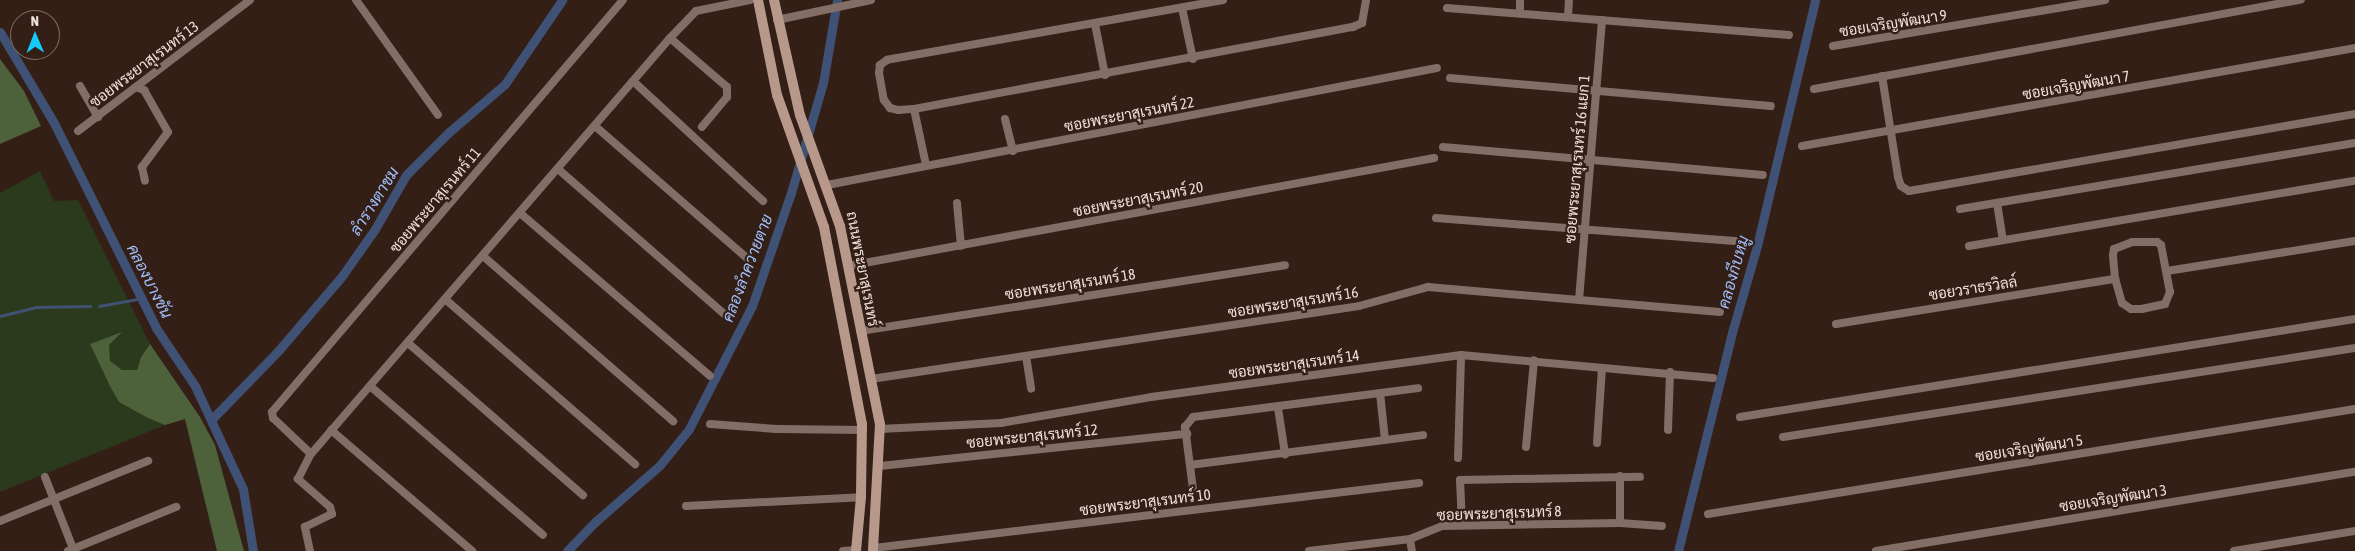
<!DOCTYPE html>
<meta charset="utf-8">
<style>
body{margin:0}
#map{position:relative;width:2355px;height:551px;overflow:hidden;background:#331f16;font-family:"Asap Condensed",Sarabun,sans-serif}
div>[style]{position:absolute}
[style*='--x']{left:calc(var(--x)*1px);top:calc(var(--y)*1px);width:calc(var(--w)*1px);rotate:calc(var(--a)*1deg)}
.green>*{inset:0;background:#2b391c}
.forest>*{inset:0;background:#4d613b}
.stream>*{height:2.5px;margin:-1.25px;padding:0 1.25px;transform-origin:1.25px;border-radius:1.25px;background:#3f5174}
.canal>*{height:9px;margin:-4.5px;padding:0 4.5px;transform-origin:4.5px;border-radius:4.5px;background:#3f5174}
.street>*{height:8px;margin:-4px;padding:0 4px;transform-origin:4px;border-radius:4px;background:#826e66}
.secondary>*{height:10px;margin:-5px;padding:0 5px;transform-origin:5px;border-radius:5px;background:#b8988b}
span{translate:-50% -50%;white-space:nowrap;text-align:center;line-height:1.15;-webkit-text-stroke:4.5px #331f16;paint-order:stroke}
.street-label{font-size:15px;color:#efe0da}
.water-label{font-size:16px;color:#a1c0fd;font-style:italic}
.north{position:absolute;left:10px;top:10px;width:50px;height:50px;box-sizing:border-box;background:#331f16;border:1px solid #7e6c64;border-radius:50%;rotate:359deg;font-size:14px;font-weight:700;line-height:20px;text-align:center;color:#efe0da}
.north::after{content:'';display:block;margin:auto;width:18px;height:22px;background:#14cafb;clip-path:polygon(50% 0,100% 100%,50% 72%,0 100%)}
</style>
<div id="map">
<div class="green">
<i style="clip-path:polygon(40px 171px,54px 201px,78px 200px,150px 344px,141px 357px,137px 370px,121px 370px,109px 361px,109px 345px,121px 333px,91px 344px,119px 402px,165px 425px,0 492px,0 193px)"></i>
</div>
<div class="forest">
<i style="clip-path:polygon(0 59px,24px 91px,41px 126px,0 144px)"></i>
<i style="clip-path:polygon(122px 332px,109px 345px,110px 361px,122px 370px,137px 370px,141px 357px,150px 344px,200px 417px,215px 445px,244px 551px,217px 551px,185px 419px,165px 425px,148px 418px,119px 402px,111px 388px,90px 344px)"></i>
</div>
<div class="stream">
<i style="--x:99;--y:306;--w:45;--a:-10.3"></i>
<i style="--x:0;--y:316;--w:37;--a:-14"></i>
<i style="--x:36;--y:307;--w:54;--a:-1.1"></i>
</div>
<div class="canal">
<i style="--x:0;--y:32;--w:106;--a:59.3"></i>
<i style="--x:54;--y:123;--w:229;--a:63.5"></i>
<i style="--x:156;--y:328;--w:70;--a:56.1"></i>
<i style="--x:195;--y:386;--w:114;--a:65"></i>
<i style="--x:243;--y:489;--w:63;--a:80.8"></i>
<i style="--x:211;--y:420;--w:96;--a:-45.8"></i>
<i style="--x:278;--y:351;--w:99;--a:-49.5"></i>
<i style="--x:342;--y:276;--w:57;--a:-54.9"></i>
<i style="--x:375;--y:229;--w:62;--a:-60.1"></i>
<i style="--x:406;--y:175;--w:59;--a:-45"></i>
<i style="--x:448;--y:133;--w:75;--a:-40.7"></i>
<i style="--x:505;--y:84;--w:102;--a:-55.8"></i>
<i style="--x:567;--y:551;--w:40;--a:-46"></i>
<i style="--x:595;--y:522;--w:86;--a:-41.2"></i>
<i style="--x:660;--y:465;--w:46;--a:-51.1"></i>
<i style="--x:689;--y:429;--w:138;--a:-62.9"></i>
<i style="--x:752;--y:306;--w:120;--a:-71"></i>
<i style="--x:791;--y:193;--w:115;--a:-73.8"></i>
<i style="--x:823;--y:83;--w:84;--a:-80.4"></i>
<i style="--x:1678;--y:551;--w:229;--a:-76.1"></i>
<i style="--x:1733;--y:329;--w:86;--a:-73.9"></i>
<i style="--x:1757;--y:246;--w:253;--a:-76.7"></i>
</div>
<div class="street">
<i style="--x:356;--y:0;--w:141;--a:54.5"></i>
<i style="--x:1223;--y:0;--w:341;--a:169.9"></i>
<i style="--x:887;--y:60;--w:9;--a:144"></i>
<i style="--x:880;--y:65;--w:8;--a:97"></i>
<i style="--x:879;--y:73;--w:27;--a:80"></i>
<i style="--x:884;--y:100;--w:10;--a:53"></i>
<i style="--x:890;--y:108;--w:8;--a:14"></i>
<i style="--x:898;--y:110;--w:16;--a:-4"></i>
<i style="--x:914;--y:109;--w:447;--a:-10.6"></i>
<i style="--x:1353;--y:27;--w:10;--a:-24"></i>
<i style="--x:1362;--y:23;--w:23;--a:-80"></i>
<i style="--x:1182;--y:8;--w:52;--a:77.8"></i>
<i style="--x:1447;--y:8;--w:343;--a:4.5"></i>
<i style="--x:1520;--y:13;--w:13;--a:-90"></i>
<i style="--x:1568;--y:17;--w:17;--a:-87"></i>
<i style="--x:777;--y:20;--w:96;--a:-12"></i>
<i style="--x:1095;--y:24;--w:52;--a:78.9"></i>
<i style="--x:670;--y:38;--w:75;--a:40.7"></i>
<i style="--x:727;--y:87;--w:10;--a:90"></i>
<i style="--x:727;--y:97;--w:39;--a:130"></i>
<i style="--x:1833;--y:46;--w:276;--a:-9.6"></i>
<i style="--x:1882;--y:76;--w:102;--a:81"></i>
<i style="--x:1898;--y:177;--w:9;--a:72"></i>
<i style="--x:1901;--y:186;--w:9;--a:32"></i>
<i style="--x:1909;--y:191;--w:453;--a:-9.8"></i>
<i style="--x:1450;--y:78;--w:322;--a:5"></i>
<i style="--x:633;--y:81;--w:177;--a:42.7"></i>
<i style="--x:80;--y:86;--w:36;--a:60"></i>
<i style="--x:136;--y:87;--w:9;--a:21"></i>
<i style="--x:144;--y:90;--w:48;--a:60.3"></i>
<i style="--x:168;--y:132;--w:44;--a:126.6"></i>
<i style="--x:142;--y:167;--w:14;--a:78"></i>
<i style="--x:1814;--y:89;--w:495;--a:-10.4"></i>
<i style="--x:914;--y:109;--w:57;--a:77.9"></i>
<i style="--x:1005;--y:119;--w:33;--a:76"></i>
<i style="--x:595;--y:126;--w:204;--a:41"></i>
<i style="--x:78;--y:131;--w:216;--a:-37.3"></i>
<i style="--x:1802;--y:146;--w:562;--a:-10.05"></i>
<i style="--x:1443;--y:147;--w:321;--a:5"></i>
<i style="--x:558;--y:169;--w:227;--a:41.1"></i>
<i style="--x:827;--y:185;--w:621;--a:-10.86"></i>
<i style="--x:957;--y:203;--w:43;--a:84.7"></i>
<i style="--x:1997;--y:203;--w:37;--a:81"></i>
<i style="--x:1960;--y:209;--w:400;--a:-9.5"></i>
<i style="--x:520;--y:213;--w:250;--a:40.6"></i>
<i style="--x:1436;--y:218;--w:303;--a:4.4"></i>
<i style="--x:2132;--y:242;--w:25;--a:0"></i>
<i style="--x:2157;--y:242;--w:5;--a:37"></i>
<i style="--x:2161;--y:245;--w:48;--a:79.2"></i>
<i style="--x:2170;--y:292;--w:13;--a:113"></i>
<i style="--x:2165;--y:304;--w:24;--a:168"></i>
<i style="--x:2142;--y:309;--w:11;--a:180"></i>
<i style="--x:2131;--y:309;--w:11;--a:-146"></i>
<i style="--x:2122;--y:303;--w:25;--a:-106"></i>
<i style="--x:2115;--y:279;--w:24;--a:-95"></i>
<i style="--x:2113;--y:255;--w:6;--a:-81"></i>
<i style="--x:2114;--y:249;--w:19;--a:-21"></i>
<i style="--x:1969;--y:246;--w:391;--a:-9.6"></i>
<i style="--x:483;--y:256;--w:252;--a:41"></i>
<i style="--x:848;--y:266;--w:596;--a:-10.44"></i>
<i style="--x:2167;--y:271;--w:190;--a:-9.1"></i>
<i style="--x:445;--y:299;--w:252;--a:41"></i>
<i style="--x:1579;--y:300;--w:281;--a:-85.3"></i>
<i style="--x:1836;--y:324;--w:283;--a:-9.2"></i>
<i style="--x:860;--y:331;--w:430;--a:-8.8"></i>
<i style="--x:408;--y:343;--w:232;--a:41"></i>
<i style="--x:1026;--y:356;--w:33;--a:81"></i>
<i style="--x:871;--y:379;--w:493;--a:-8.5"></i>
<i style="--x:1359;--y:306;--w:72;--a:-15.4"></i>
<i style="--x:1428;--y:287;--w:293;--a:4.9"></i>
<i style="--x:370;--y:386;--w:228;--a:40.7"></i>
<i style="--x:1380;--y:393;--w:47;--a:83.9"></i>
<i style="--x:1278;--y:408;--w:47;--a:81.3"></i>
<i style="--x:1740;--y:417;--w:623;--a:-9.05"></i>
<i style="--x:710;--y:424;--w:67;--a:4.3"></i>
<i style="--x:777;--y:429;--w:86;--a:0.7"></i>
<i style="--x:880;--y:429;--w:121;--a:-2.8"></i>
<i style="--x:1001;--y:423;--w:152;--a:-9.8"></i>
<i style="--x:1151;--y:397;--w:313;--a:-7.7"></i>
<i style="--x:1461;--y:355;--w:253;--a:5.2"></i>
<i style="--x:331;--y:430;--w:186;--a:40.6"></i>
<i style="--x:1668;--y:430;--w:58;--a:-88"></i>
<i style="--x:1783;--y:437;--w:579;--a:-8.84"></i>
<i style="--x:1597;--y:443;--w:75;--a:-86.2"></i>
<i style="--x:1526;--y:447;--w:87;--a:-84.7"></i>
<i style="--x:311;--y:454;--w:52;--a:-136.5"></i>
<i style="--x:273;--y:418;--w:6;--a:-99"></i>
<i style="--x:272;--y:412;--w:541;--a:-49.57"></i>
<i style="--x:1458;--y:458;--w:103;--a:-88.3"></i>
<i style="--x:1190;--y:465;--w:235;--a:-7.3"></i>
<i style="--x:880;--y:466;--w:309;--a:-6"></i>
<i style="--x:1620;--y:476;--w:47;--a:90"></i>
<i style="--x:45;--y:477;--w:79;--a:68.6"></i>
<i style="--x:1193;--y:489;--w:63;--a:-97.4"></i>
<i style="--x:1185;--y:427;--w:13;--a:-51"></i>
<i style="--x:1193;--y:417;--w:227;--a:-7.3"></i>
<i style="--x:686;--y:506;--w:175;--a:-2.9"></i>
<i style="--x:1708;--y:514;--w:655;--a:-9.22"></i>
<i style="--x:0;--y:521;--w:160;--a:-22.1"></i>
<i style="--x:1462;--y:525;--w:45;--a:-92.5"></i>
<i style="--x:1460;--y:480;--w:180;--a:-1"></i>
<i style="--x:1410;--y:539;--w:12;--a:81"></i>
<i style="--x:874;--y:548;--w:549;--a:-6.8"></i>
<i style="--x:68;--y:551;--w:117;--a:-22.2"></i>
<i style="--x:310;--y:551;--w:25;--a:-102"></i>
<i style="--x:305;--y:527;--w:30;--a:-26"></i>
<i style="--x:332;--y:514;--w:7;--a:-106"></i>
<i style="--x:330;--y:507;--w:43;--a:-138.8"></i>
<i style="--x:298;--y:479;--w:28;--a:-63"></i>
<i style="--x:311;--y:454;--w:549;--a:-49.21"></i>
<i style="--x:670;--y:38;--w:37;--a:-46"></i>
<i style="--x:696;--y:11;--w:55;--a:-11.5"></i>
<i style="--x:843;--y:551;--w:13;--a:-4"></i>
<i style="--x:1309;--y:551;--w:102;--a:-6.8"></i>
<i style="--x:1410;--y:539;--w:35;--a:-22"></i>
<i style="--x:1442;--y:526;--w:178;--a:-1"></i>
<i style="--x:1620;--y:523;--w:42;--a:4.1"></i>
<i style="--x:1876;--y:551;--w:485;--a:-9.4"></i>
<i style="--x:2234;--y:551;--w:123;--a:-9.4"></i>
</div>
<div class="secondary">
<i style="--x:758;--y:0;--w:97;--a:78.7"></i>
<i style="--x:777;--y:95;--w:140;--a:70.4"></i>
<i style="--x:824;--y:227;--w:201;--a:79.1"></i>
<i style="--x:862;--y:424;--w:73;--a:90.8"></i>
<i style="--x:861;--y:497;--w:54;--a:95.3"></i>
<i style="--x:774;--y:0;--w:118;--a:77.3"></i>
<i style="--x:800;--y:115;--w:118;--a:70.2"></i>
<i style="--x:840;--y:226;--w:202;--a:78.6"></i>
<i style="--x:880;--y:424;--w:127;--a:93.2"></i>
</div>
<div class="street-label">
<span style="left:1893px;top:23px;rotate:-9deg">ซอยเจริญพัฒนา 9</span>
<span style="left:144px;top:64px;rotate:-37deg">ซอยพระยาสุเรนทร์ 13</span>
<span style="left:2076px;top:85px;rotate:-10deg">ซอยเจริญพัฒนา 7</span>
<span style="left:1129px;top:114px;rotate:-11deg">ซอยพระยาสุเรนทร์ 22</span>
<span style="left:1577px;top:159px;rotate:-85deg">ซอยพระยาสุเรนทร์ 16 แยก 1</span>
<span style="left:1138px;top:199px;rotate:-11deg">ซอยพระยาสุเรนทร์ 20</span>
<span style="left:435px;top:200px;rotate:-50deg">ซอยพระยาสุเรนทร์ 11</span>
<span style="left:863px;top:269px;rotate:79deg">ถนนพระยาสุเรนทร์</span>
<span style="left:1070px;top:284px;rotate:-9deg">ซอยพระยาสุเรนทร์ 18</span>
<span style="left:1973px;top:288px;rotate:-9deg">ซอยวราธรวิลล์</span>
<span style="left:1293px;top:302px;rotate:-9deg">ซอยพระยาสุเรนทร์ 16</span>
<span style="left:1294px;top:364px;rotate:-8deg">ซอยพระยาสุเรนทร์ 14</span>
<span style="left:1032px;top:436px;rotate:-6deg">ซอยพระยาสุเรนทร์ 12</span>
<span style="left:2029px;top:448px;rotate:-9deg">ซอยเจริญพัฒนา 5</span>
<span style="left:2113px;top:498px;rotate:-9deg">ซอยเจริญพัฒนา 3</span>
<span style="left:1145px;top:502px;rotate:-7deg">ซอยพระยาสุเรนทร์ 10</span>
<span style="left:1499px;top:513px;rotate:-2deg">ซอยพระยาสุเรนทร์ 8</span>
</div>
<div class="water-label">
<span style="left:374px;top:201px;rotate:-58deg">ลำรางตาชม</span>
<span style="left:747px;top:268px;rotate:-69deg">คลองลำควายตาย</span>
<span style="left:1733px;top:272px;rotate:-74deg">คลองกีบหมู</span>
<span style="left:150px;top:281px;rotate:63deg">คลองบางชัน</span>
</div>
<div class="north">N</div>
</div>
